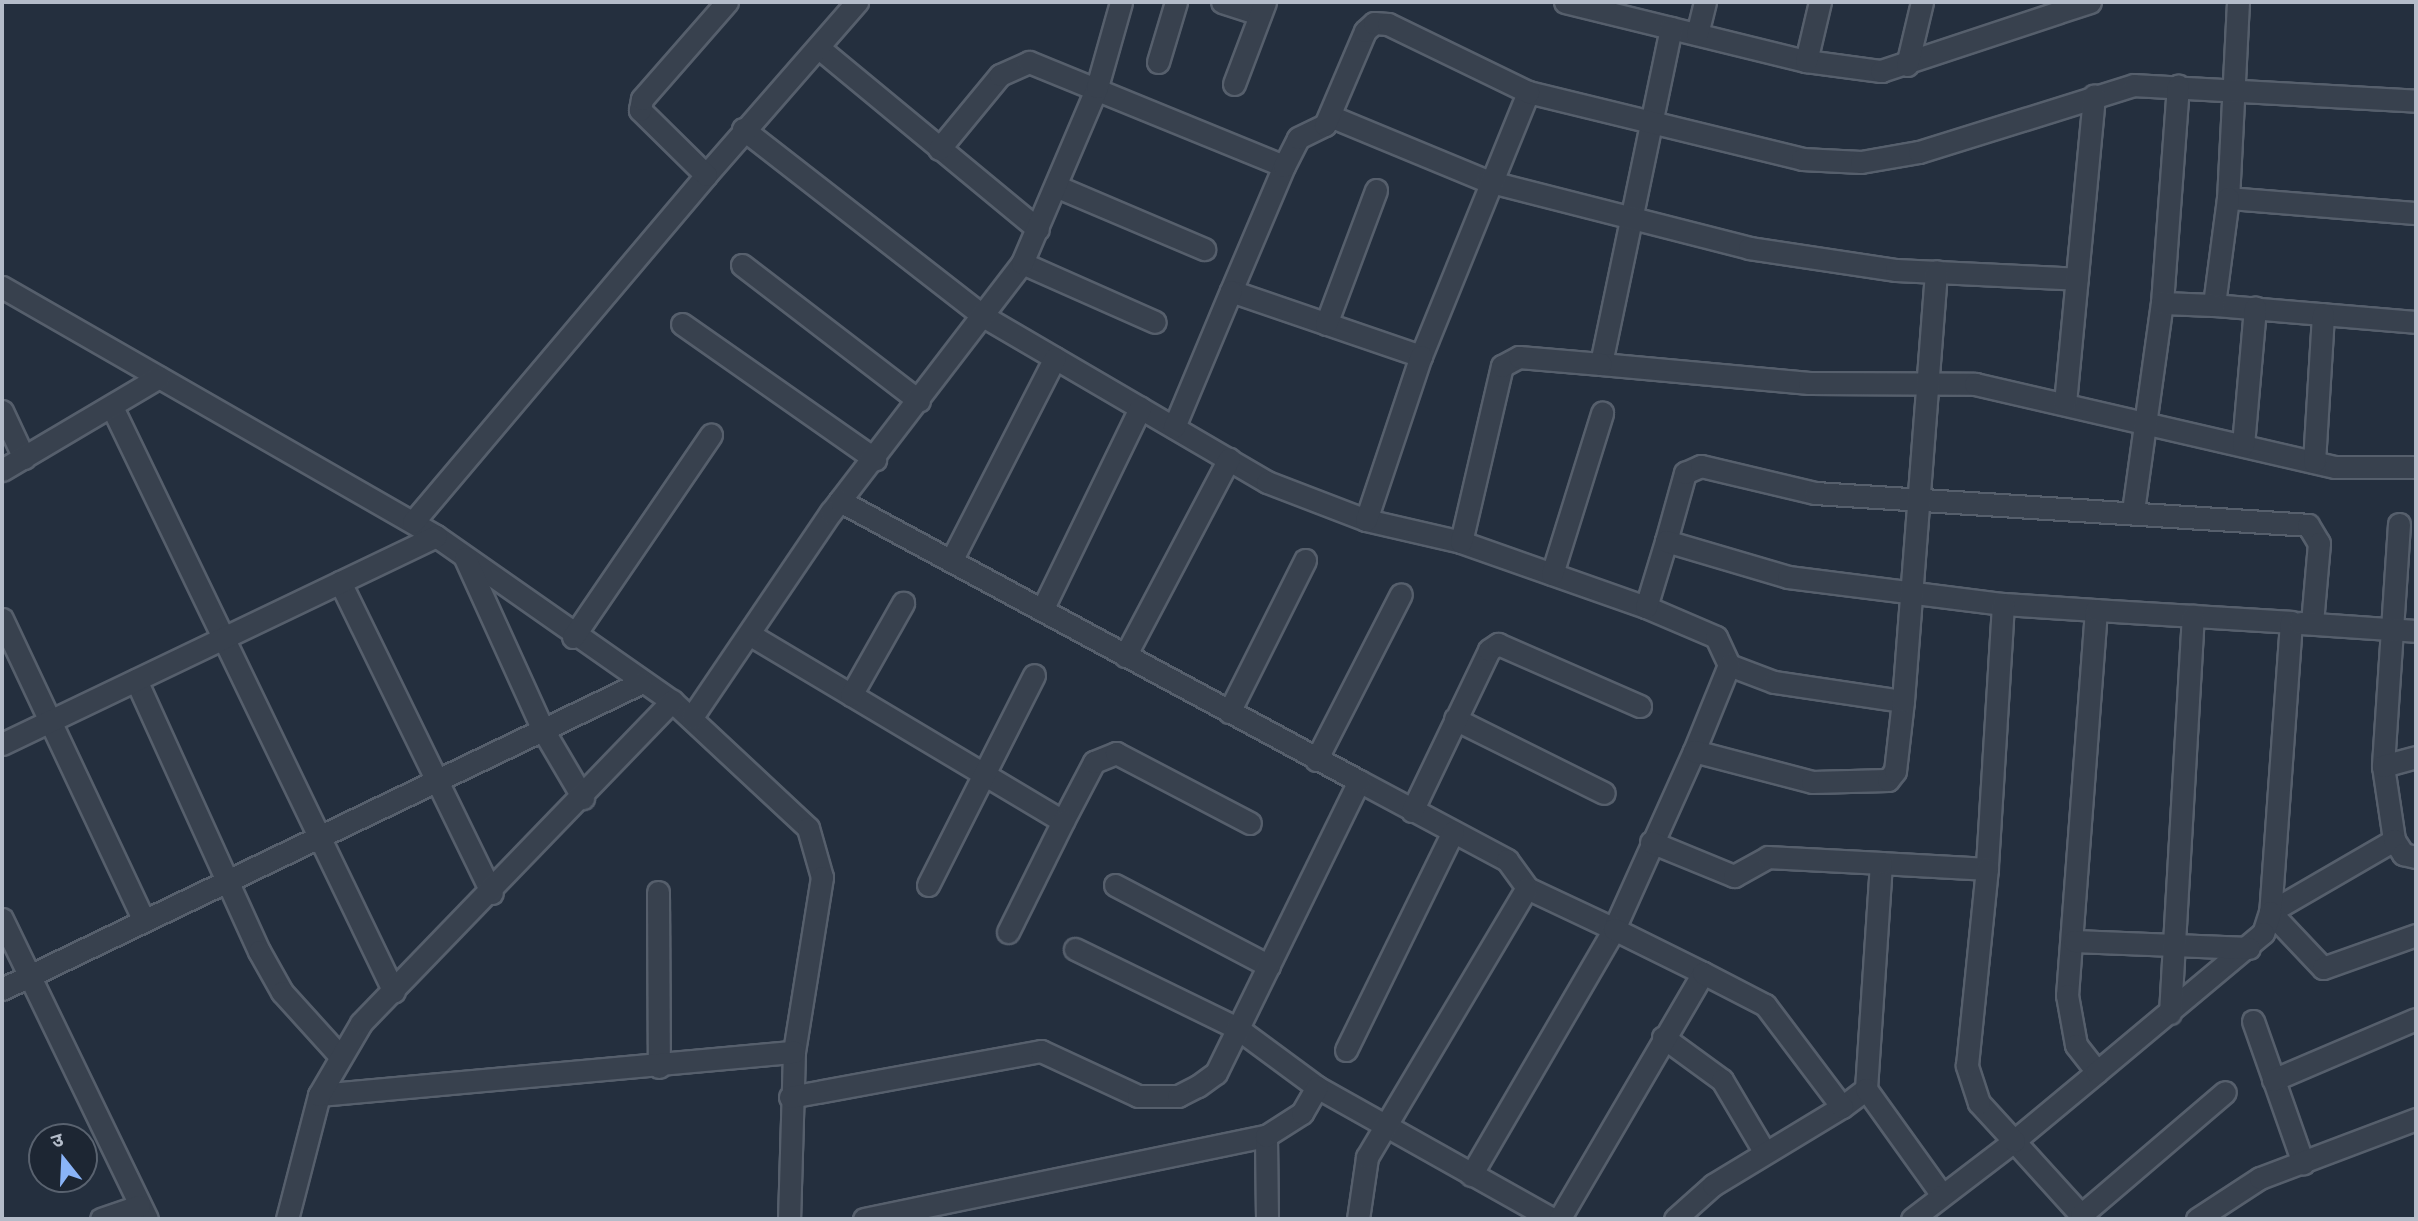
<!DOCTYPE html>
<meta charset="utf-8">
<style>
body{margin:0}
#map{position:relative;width:2418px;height:1221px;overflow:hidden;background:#242f3e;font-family:Raleway,"Noto Sans Devanagari",sans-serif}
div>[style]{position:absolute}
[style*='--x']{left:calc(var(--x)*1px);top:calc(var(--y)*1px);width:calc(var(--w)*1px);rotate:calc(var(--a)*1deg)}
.roads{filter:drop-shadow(2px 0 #565f6c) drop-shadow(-2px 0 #565f6c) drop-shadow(0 2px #565f6c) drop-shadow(0 -2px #565f6c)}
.minor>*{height:21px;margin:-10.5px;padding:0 10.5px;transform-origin:10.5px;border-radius:10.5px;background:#38414e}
span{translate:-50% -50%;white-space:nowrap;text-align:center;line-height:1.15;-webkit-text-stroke:5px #1d2633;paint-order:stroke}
.frame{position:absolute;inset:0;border:4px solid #b4bcc9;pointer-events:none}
.north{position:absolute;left:28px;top:1123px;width:70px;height:70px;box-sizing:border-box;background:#1d2633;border:2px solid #59626f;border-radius:50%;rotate:342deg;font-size:19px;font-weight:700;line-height:28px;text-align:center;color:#b4bcc9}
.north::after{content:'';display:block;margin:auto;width:24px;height:32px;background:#8ab4f8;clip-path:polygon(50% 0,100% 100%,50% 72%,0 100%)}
</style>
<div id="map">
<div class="roads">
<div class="minor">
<i style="--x:1222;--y:2;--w:40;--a:18"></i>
<i style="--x:1565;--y:2;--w:248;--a:13.8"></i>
<i style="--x:1806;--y:61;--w:76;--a:7.6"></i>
<i style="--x:1881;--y:71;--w:220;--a:-18.3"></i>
<i style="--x:2238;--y:2;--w:196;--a:92.9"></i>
<i style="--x:2228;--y:198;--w:189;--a:4.6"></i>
<i style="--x:1671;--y:28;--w:343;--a:101.8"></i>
<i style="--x:1601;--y:364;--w:209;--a:5.2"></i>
<i style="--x:1809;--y:383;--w:166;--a:0.3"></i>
<i style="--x:1975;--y:384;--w:369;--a:13"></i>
<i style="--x:2335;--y:467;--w:81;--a:0"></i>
<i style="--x:1697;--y:34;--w:33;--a:-76"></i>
<i style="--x:819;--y:48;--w:284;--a:39.6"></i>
<i style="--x:1806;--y:61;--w:61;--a:-76.7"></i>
<i style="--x:1158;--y:62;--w:63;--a:-73.3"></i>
<i style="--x:1907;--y:65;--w:65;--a:-76.6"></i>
<i style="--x:1234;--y:84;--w:88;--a:-69.3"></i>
<i style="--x:1330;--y:116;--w:170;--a:22.5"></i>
<i style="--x:1487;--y:181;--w:270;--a:14.3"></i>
<i style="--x:1749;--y:248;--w:149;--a:8.5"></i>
<i style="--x:1896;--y:270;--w:181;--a:2.8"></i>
<i style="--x:743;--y:129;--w:304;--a:37.9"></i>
<i style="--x:983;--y:316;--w:329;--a:30.3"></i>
<i style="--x:1267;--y:482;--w:106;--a:21"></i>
<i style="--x:1366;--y:520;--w:98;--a:13"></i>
<i style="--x:1461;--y:542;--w:196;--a:19.4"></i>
<i style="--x:1646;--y:607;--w:76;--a:23.2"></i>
<i style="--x:1716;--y:637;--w:31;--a:65"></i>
<i style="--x:1729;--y:665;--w:48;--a:20.7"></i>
<i style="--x:1774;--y:682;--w:130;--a:8.4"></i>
<i style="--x:939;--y:149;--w:96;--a:-50.5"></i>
<i style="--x:1000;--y:75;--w:32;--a:-24"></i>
<i style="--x:1029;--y:62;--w:275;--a:22.2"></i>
<i style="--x:1284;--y:166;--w:136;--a:113"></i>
<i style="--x:1231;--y:291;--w:201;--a:18.9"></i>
<i style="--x:1421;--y:356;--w:285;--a:-67.9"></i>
<i style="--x:1528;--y:92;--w:282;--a:13.7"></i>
<i style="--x:1802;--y:159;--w:59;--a:2.9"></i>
<i style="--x:1861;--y:162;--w:59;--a:-9.8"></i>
<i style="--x:1919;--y:152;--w:225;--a:-17.3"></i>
<i style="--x:2134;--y:85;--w:282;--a:3.2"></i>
<i style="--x:1284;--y:166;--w:31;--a:-63"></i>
<i style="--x:1298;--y:138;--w:30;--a:-26"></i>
<i style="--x:1325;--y:125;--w:102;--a:-66.9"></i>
<i style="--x:1365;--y:31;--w:12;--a:-42"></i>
<i style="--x:1374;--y:23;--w:14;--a:4"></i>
<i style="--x:1388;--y:24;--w:156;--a:25.9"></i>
<i style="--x:706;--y:175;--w:230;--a:-48.9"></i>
<i style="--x:1058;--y:187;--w:159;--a:23"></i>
<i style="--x:2228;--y:198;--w:108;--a:97.5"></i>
<i style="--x:2214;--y:305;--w:203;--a:4.8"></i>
<i style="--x:1022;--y:263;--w:145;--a:23.9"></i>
<i style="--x:742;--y:265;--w:223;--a:37.5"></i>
<i style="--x:2;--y:287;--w:500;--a:29.84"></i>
<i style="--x:436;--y:536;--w:288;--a:35"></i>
<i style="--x:672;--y:701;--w:186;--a:43"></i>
<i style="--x:808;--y:828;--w:51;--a:74.1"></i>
<i style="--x:822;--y:877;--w:177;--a:99.1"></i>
<i style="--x:794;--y:1052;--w:167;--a:91.7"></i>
<i style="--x:2162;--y:303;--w:218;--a:-85.8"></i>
<i style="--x:682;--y:324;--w:236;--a:35"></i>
<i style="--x:1326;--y:324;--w:143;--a:-69.5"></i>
<i style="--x:2065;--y:403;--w:309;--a:-84.6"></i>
<i style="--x:112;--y:407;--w:649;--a:64.26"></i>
<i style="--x:2;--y:411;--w:52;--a:64.9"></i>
<i style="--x:1174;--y:427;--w:147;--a:-67.3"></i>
<i style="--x:2243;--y:445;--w:138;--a:-85"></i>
<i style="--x:2314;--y:462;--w:148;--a:-86.5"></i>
<i style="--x:2;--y:470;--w:182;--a:-30.6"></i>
<i style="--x:2133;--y:511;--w:210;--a:-82.1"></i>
<i style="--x:2162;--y:303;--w:52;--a:2.2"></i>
<i style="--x:1366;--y:520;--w:173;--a:-71.5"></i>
<i style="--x:413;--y:522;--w:454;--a:-49.8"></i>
<i style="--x:706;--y:175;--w:93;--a:-135.4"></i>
<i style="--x:640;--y:110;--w:11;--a:-80"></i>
<i style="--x:642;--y:99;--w:129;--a:-48.8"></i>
<i style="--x:2399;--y:524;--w:243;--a:93.8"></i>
<i style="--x:2383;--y:766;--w:75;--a:81.5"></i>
<i style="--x:2394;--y:840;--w:143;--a:149.9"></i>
<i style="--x:2270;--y:912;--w:77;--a:46.6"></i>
<i style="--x:2323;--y:968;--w:99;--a:-19.5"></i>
<i style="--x:1666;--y:541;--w:71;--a:-74.4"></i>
<i style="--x:1685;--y:473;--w:17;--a:-24"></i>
<i style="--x:1701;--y:466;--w:117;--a:13.3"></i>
<i style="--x:1815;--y:493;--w:494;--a:3.7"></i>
<i style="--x:2308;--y:525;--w:21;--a:59"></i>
<i style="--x:2319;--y:543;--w:80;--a:95"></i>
<i style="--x:1461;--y:542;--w:181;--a:-76.9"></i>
<i style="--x:1502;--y:366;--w:19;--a:-28"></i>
<i style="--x:1519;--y:357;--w:82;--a:4.9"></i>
<i style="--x:465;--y:558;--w:189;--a:65.6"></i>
<i style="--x:543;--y:730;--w:79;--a:59.5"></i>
<i style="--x:951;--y:561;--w:228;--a:-62.9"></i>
<i style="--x:1552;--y:574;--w:169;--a:-72.7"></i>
<i style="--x:340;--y:582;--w:346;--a:64"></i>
<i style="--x:2003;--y:604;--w:93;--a:3.7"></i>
<i style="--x:2096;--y:610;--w:386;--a:94.3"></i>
<i style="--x:2067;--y:995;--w:51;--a:79.8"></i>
<i style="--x:2076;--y:1045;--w:34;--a:52"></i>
<i style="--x:2097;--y:1072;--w:108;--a:140.3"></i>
<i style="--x:2014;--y:1141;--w:100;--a:47.8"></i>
<i style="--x:2081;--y:1215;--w:189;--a:-40.5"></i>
<i style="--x:1646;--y:607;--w:69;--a:-73.1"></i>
<i style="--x:1666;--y:541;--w:127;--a:16.4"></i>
<i style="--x:1788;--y:577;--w:217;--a:7.2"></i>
<i style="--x:2003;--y:604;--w:265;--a:93.5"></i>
<i style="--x:1987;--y:869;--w:106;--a:-176.8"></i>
<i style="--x:1881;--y:863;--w:226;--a:93.8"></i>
<i style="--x:1866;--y:1089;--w:30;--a:143"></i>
<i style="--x:1042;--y:610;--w:225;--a:-64.1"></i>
<i style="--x:2096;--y:610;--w:195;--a:3.5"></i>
<i style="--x:2291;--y:622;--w:291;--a:94.1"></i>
<i style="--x:2270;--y:912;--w:22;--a:108"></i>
<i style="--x:2263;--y:933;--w:217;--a:140.1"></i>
<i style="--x:2;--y:619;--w:331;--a:64.8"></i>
<i style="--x:2300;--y:623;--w:116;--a:3.9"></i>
<i style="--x:749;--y:634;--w:365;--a:30.8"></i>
<i style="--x:1063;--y:821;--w:67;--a:-62.3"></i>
<i style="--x:1094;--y:762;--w:24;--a:-22"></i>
<i style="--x:1116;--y:753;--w:151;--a:27.6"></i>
<i style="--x:573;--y:637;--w:245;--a:-55.7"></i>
<i style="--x:1125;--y:656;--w:223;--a:-62.2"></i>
<i style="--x:136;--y:680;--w:298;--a:65.6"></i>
<i style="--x:259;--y:951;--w:47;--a:60.7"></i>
<i style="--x:282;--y:992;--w:85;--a:47.9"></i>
<i style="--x:851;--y:695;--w:106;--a:-60.5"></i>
<i style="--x:1229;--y:712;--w:170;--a:-63.4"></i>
<i style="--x:692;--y:717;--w:248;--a:-55.9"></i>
<i style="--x:831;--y:512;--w:314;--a:-52.5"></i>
<i style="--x:1022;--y:263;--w:191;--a:-66.9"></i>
<i style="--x:1097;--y:87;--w:88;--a:-74.2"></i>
<i style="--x:1455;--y:719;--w:166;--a:26.4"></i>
<i style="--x:2;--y:744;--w:481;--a:-25.6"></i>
<i style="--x:1694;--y:751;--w:93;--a:-67.9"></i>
<i style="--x:1316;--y:760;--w:186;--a:-62.9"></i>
<i style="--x:2383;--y:766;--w:34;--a:-15"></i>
<i style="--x:1359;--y:781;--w:168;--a:28.1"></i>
<i style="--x:1507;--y:860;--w:34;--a:54"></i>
<i style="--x:1527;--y:888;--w:96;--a:25.2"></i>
<i style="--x:1614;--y:929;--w:195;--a:-65.8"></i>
<i style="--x:1694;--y:751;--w:122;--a:14.7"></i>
<i style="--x:1812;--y:782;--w:76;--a:-1.5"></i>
<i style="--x:1888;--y:780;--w:11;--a:-52"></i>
<i style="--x:1895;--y:771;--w:70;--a:-83.5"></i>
<i style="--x:1903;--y:701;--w:431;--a:-85.6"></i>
<i style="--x:1412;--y:811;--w:178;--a:-64.4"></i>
<i style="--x:1489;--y:650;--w:11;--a:-34"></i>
<i style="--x:1498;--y:644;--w:155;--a:23.6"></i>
<i style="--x:2394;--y:840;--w:17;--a:57"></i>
<i style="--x:2403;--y:854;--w:13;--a:13"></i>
<i style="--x:1651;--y:842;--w:90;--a:22.3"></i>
<i style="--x:1734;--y:876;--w:39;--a:-29"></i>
<i style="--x:1768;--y:857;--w:113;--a:3"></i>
<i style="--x:928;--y:885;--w:235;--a:-63.2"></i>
<i style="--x:1115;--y:885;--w:174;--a:27.7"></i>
<i style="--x:658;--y:892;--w:175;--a:89.7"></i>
<i style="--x:2;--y:919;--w:333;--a:64.2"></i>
<i style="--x:1008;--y:932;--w:124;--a:-63.6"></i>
<i style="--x:2074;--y:941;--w:175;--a:2.3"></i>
<i style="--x:1075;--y:949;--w:180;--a:26"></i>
<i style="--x:1237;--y:1028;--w:99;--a:36.4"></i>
<i style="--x:1317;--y:1087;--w:270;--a:29.3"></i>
<i style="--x:2;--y:989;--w:708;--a:-25.62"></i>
<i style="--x:2170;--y:1013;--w:398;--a:-86.7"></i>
<i style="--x:2253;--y:1021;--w:151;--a:70.6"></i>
<i style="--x:1663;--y:1037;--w:73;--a:36.1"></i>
<i style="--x:1722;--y:1080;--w:82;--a:59.4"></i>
<i style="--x:1346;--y:1050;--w:243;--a:-63.9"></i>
<i style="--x:2273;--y:1080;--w:155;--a:-23.1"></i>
<i style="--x:1866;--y:1089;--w:130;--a:54.4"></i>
<i style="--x:319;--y:1095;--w:477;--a:-5.2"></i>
<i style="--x:790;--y:1097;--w:255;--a:-10.4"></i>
<i style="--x:1041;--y:1051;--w:107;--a:24.9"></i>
<i style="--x:1138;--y:1096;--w:40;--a:0"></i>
<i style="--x:1178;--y:1096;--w:22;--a:-27"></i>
<i style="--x:1198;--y:1086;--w:22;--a:-36"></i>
<i style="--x:1216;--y:1073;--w:325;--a:-63.9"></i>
<i style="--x:1359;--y:781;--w:590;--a:-151.65"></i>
<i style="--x:1471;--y:1175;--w:285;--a:-59.8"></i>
<i style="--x:1614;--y:929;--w:99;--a:26.3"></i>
<i style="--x:1703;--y:973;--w:285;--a:120.3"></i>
<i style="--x:101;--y:1219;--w:40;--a:-18.9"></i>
<i style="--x:287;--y:1219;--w:128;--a:-75.5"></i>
<i style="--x:319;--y:1095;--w:83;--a:-59.7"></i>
<i style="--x:361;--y:1023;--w:448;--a:-46"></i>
<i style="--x:864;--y:1219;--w:410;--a:-11.7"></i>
<i style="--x:1267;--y:1219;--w:83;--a:-90.7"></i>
<i style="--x:1266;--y:1136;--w:43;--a:-32.6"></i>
<i style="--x:1302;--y:1113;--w:30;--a:-60"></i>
<i style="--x:1358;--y:1219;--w:63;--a:-81.7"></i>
<i style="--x:1367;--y:1157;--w:313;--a:-59.3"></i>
<i style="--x:1675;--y:1219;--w:51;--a:-41.8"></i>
<i style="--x:1713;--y:1185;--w:151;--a:-31.2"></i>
<i style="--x:1842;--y:1107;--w:128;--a:-127"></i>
<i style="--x:1765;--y:1005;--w:70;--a:-152.7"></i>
<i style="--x:1912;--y:1219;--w:128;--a:-37.4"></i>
<i style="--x:2014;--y:1141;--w:52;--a:-132.6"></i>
<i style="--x:1979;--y:1103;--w:40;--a:-108"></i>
<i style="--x:1967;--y:1065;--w:197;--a:-84.2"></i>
<i style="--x:2197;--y:1219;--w:75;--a:-33.1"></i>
<i style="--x:2260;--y:1178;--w:167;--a:-20.7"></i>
</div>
</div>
<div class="frame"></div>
<div class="north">उ</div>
</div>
